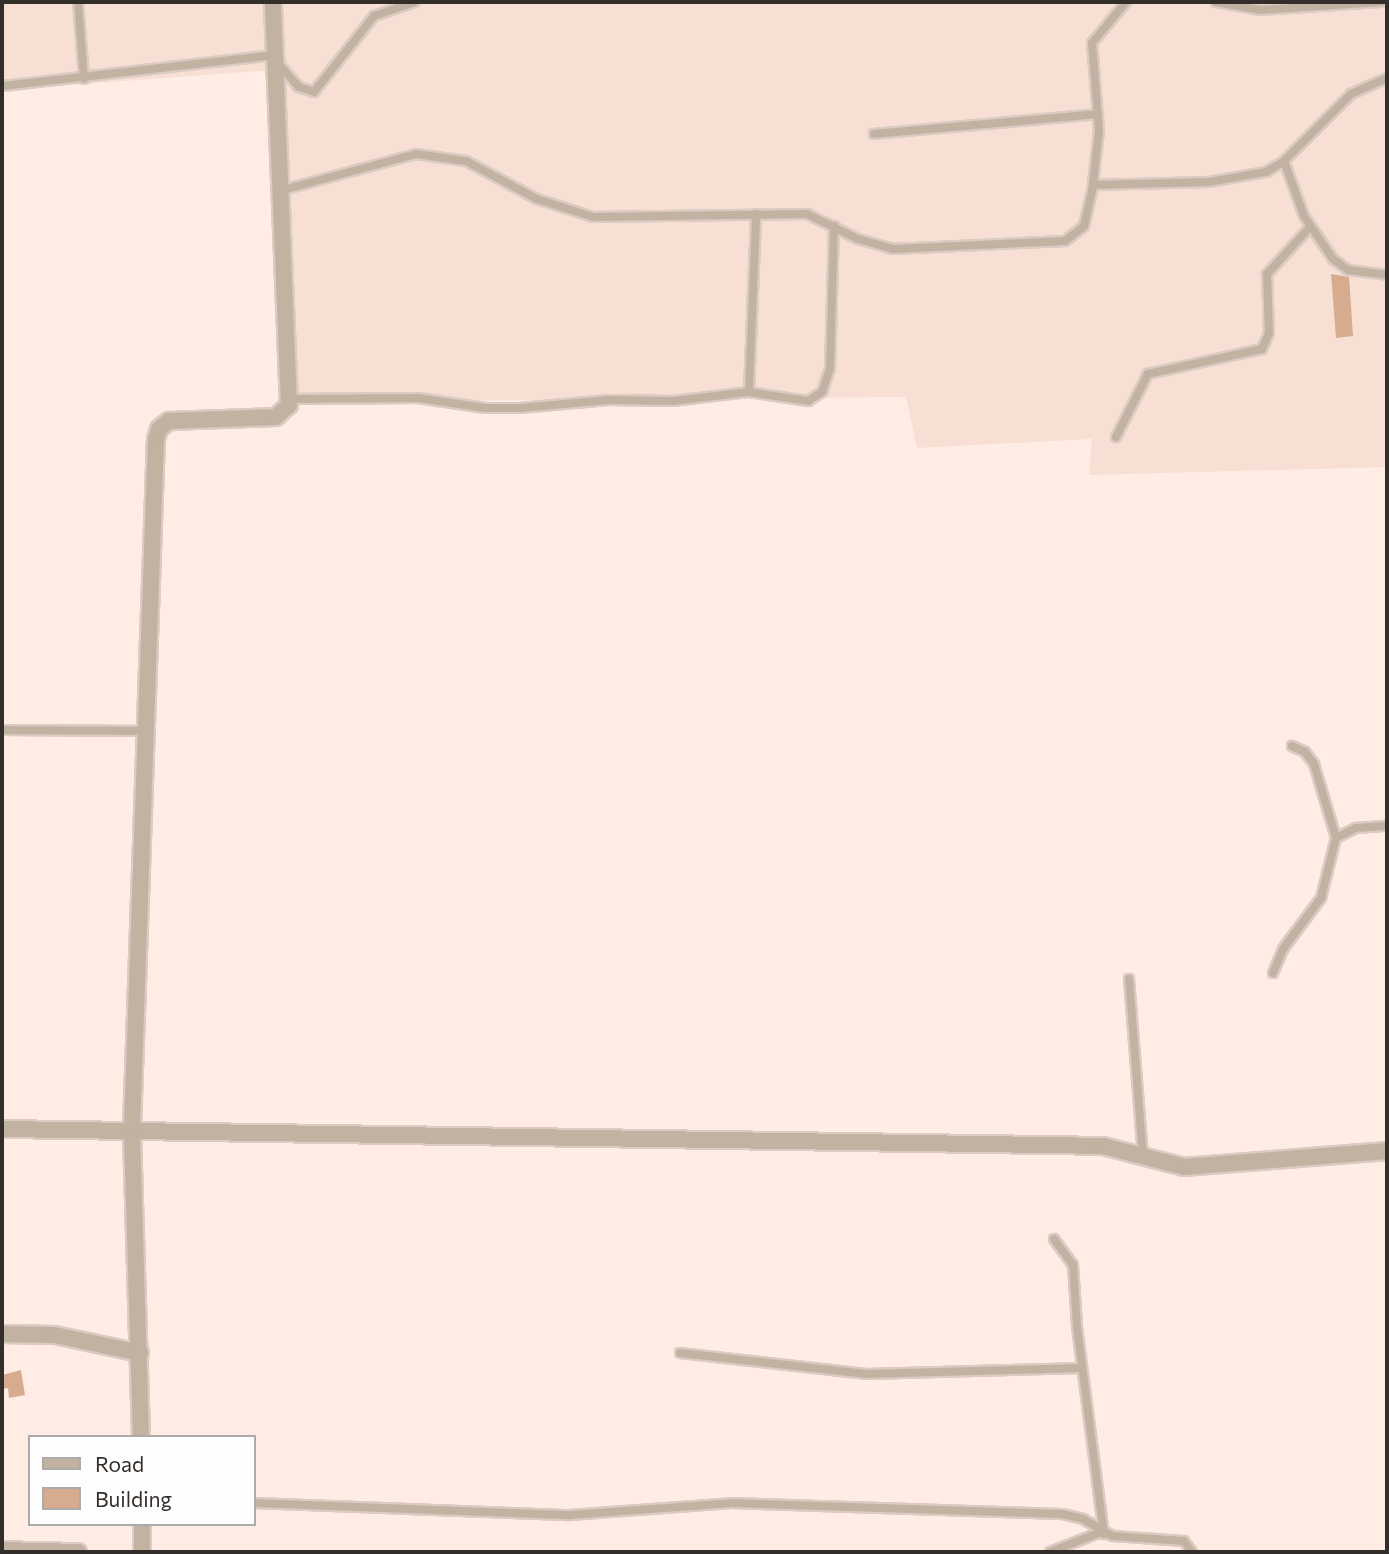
<!DOCTYPE html>
<style>
body{margin:0}
#map{position:relative;width:1389px;height:1554px;overflow:hidden;background:#ffede5;font-family:Commissioner,sans-serif}
div>[style]{position:absolute}
[style*='--x']{left:calc(var(--x)*1px);top:calc(var(--y)*1px);width:calc(var(--w)*1px);rotate:calc(var(--a)*1deg)}
.built>*{inset:0;background:#f8dfd3}
.building>*{inset:0;background:#d7ac8e}
.roads{filter:drop-shadow(2px 0 #dacbc3) drop-shadow(-2px 0 #dacbc3) drop-shadow(0 2px #dacbc3) drop-shadow(0 -2px #dacbc3)}
.lane>*{height:8px;margin:-4px;padding:0 4px;transform-origin:4px;border-radius:4px;background:#c2b2a2}
.street>*{height:16px;margin:-8px;padding:0 8px;transform-origin:8px;border-radius:8px;background:#c2b2a2}
span{translate:-50% -50%;white-space:nowrap;text-align:center;line-height:1.15;-webkit-text-stroke:5px #fefefe;paint-order:stroke}
.frame{position:absolute;inset:0;border:4px solid #342e2a;pointer-events:none}
.legend{position:absolute;left:28px;top:1435px;width:228px;height:91px;box-sizing:border-box;background:#fefefe;border:2px solid #adaba9;margin:0;padding:9px 12px;list-style:none;font-size:21px;color:#342e2a}
.legend li{display:flex;align-items:center;gap:14px;height:35px}
.legend b{width:35px;border:2px solid #adaba9}
</style>
<div id="map">
<div class="built">
<i style="clip-path:polygon(2px 2px,1387px 2px,1387px 467px,1089px 475px,1092px 439px,917px 448px,906px 397px,286px 402px,273px 70px,2px 90px)"></i>
</div>
<div class="building">
<i style="clip-path:polygon(1331px 274px,1349px 277px,1353px 336px,1336px 338px)"></i>
<i style="clip-path:polygon(21px 1370px,25px 1395px,9px 1398px,8px 1388px,2px 1389px,2px 1375px)"></i>
</div>
<div class="roads">
<div class="lane">
<i style="--x:78;--y:2;--w:77;--a:85.5"></i>
<i style="--x:1216;--y:2;--w:45;--a:10.3"></i>
<i style="--x:1260;--y:10;--w:121;--a:-3.8"></i>
<i style="--x:277;--y:62;--w:33;--a:49"></i>
<i style="--x:299;--y:87;--w:16;--a:18"></i>
<i style="--x:314;--y:92;--w:97;--a:-51.7"></i>
<i style="--x:374;--y:16;--w:43;--a:-18.9"></i>
<i style="--x:2;--y:86;--w:275;--a:-6.5"></i>
<i style="--x:874;--y:134;--w:225;--a:-5.1"></i>
<i style="--x:1284;--y:161;--w:59;--a:70"></i>
<i style="--x:1304;--y:216;--w:52;--a:56"></i>
<i style="--x:1333;--y:259;--w:19;--a:36"></i>
<i style="--x:1348;--y:270;--w:39;--a:7"></i>
<i style="--x:1093;--y:185;--w:116;--a:-1.5"></i>
<i style="--x:1209;--y:182;--w:58;--a:-10"></i>
<i style="--x:1266;--y:172;--w:21;--a:-31"></i>
<i style="--x:1284;--y:161;--w:95;--a:-45"></i>
<i style="--x:1351;--y:94;--w:39;--a:-24"></i>
<i style="--x:279;--y:191;--w:142;--a:-15.1"></i>
<i style="--x:416;--y:154;--w:50;--a:8"></i>
<i style="--x:466;--y:161;--w:81;--a:28.2"></i>
<i style="--x:537;--y:199;--w:59;--a:17.8"></i>
<i style="--x:593;--y:217;--w:214;--a:-0.8"></i>
<i style="--x:807;--y:214;--w:57;--a:26.1"></i>
<i style="--x:858;--y:239;--w:36;--a:16"></i>
<i style="--x:893;--y:249;--w:172;--a:-2.7"></i>
<i style="--x:1065;--y:241;--w:24;--a:-38"></i>
<i style="--x:1084;--y:226;--w:35;--a:-77"></i>
<i style="--x:1092;--y:192;--w:61;--a:-83.5"></i>
<i style="--x:1099;--y:131;--w:88;--a:-94.5"></i>
<i style="--x:1092;--y:43;--w:53;--a:-50.3"></i>
<i style="--x:749;--y:392;--w:178;--a:-87.7"></i>
<i style="--x:289;--y:399;--w:129;--a:-0.4"></i>
<i style="--x:418;--y:398;--w:68;--a:8.5"></i>
<i style="--x:485;--y:408;--w:35;--a:0"></i>
<i style="--x:520;--y:408;--w:89;--a:-5.1"></i>
<i style="--x:609;--y:400;--w:64;--a:0.9"></i>
<i style="--x:673;--y:401;--w:77;--a:-6.8"></i>
<i style="--x:749;--y:392;--w:60;--a:8.7"></i>
<i style="--x:808;--y:401;--w:17;--a:-33"></i>
<i style="--x:822;--y:392;--w:24;--a:-71"></i>
<i style="--x:830;--y:369;--w:143;--a:-88.4"></i>
<i style="--x:1116;--y:437;--w:71;--a:-63.1"></i>
<i style="--x:1148;--y:374;--w:117;--a:-12.4"></i>
<i style="--x:1262;--y:349;--w:17;--a:-66"></i>
<i style="--x:1269;--y:333;--w:59;--a:-91.9"></i>
<i style="--x:1267;--y:274;--w:64;--a:-47.5"></i>
<i style="--x:2;--y:730;--w:144;--a:0.4"></i>
<i style="--x:1292;--y:746;--w:14;--a:25"></i>
<i style="--x:1305;--y:752;--w:15;--a:53"></i>
<i style="--x:1314;--y:764;--w:77;--a:73.4"></i>
<i style="--x:1273;--y:973;--w:26;--a:-67"></i>
<i style="--x:1283;--y:949;--w:64;--a:-53.3"></i>
<i style="--x:1321;--y:898;--w:62;--a:-76"></i>
<i style="--x:1336;--y:838;--w:22;--a:-27"></i>
<i style="--x:1356;--y:828;--w:31;--a:-4"></i>
<i style="--x:1129;--y:979;--w:178;--a:85.5"></i>
<i style="--x:1054;--y:1239;--w:32;--a:54"></i>
<i style="--x:1073;--y:1265;--w:62;--a:86.3"></i>
<i style="--x:1077;--y:1327;--w:209;--a:82.6"></i>
<i style="--x:680;--y:1353;--w:188;--a:6.4"></i>
<i style="--x:867;--y:1374;--w:215;--a:-1.6"></i>
<i style="--x:254;--y:1503;--w:316;--a:2.2"></i>
<i style="--x:570;--y:1515;--w:162;--a:-4.2"></i>
<i style="--x:732;--y:1503;--w:330;--a:1.9"></i>
<i style="--x:1062;--y:1514;--w:22;--a:13"></i>
<i style="--x:1083;--y:1519;--w:34;--a:30"></i>
<i style="--x:1113;--y:1536;--w:71;--a:4"></i>
<i style="--x:1184;--y:1541;--w:14;--a:54"></i>
<i style="--x:1050;--y:1552;--w:55;--a:-21.4"></i>
</div>
<div class="street">
<i style="--x:2;--y:1129;--w:1101;--a:0.88"></i>
<i style="--x:1103;--y:1146;--w:84;--a:14.5"></i>
<i style="--x:1184;--y:1167;--w:204;--a:-4.5"></i>
<i style="--x:2;--y:1334;--w:53;--a:1.1"></i>
<i style="--x:55;--y:1335;--w:87;--a:12"></i>
<i style="--x:141;--y:1437;--w:309;--a:-91.7"></i>
<i style="--x:132;--y:1128;--w:689;--a:-88.01"></i>
<i style="--x:156;--y:439;--w:10;--a:-73"></i>
<i style="--x:159;--y:429;--w:13;--a:-39"></i>
<i style="--x:169;--y:421;--w:107;--a:-2.1"></i>
<i style="--x:276;--y:417;--w:18;--a:-43"></i>
<i style="--x:289;--y:405;--w:403;--a:-92.3"></i>
<i style="--x:142;--y:1524;--w:28;--a:90"></i>
<i style="--x:2;--y:1550;--w:76;--a:1.5"></i>
</div>
</div>
<div class="frame"></div>
<ul class="legend">
<li><b style="height:9px;background:#c2b2a2"></b>Road</li>
<li><b style="height:19px;background:#d7ac8e"></b>Building</li>
</ul>
</div>
